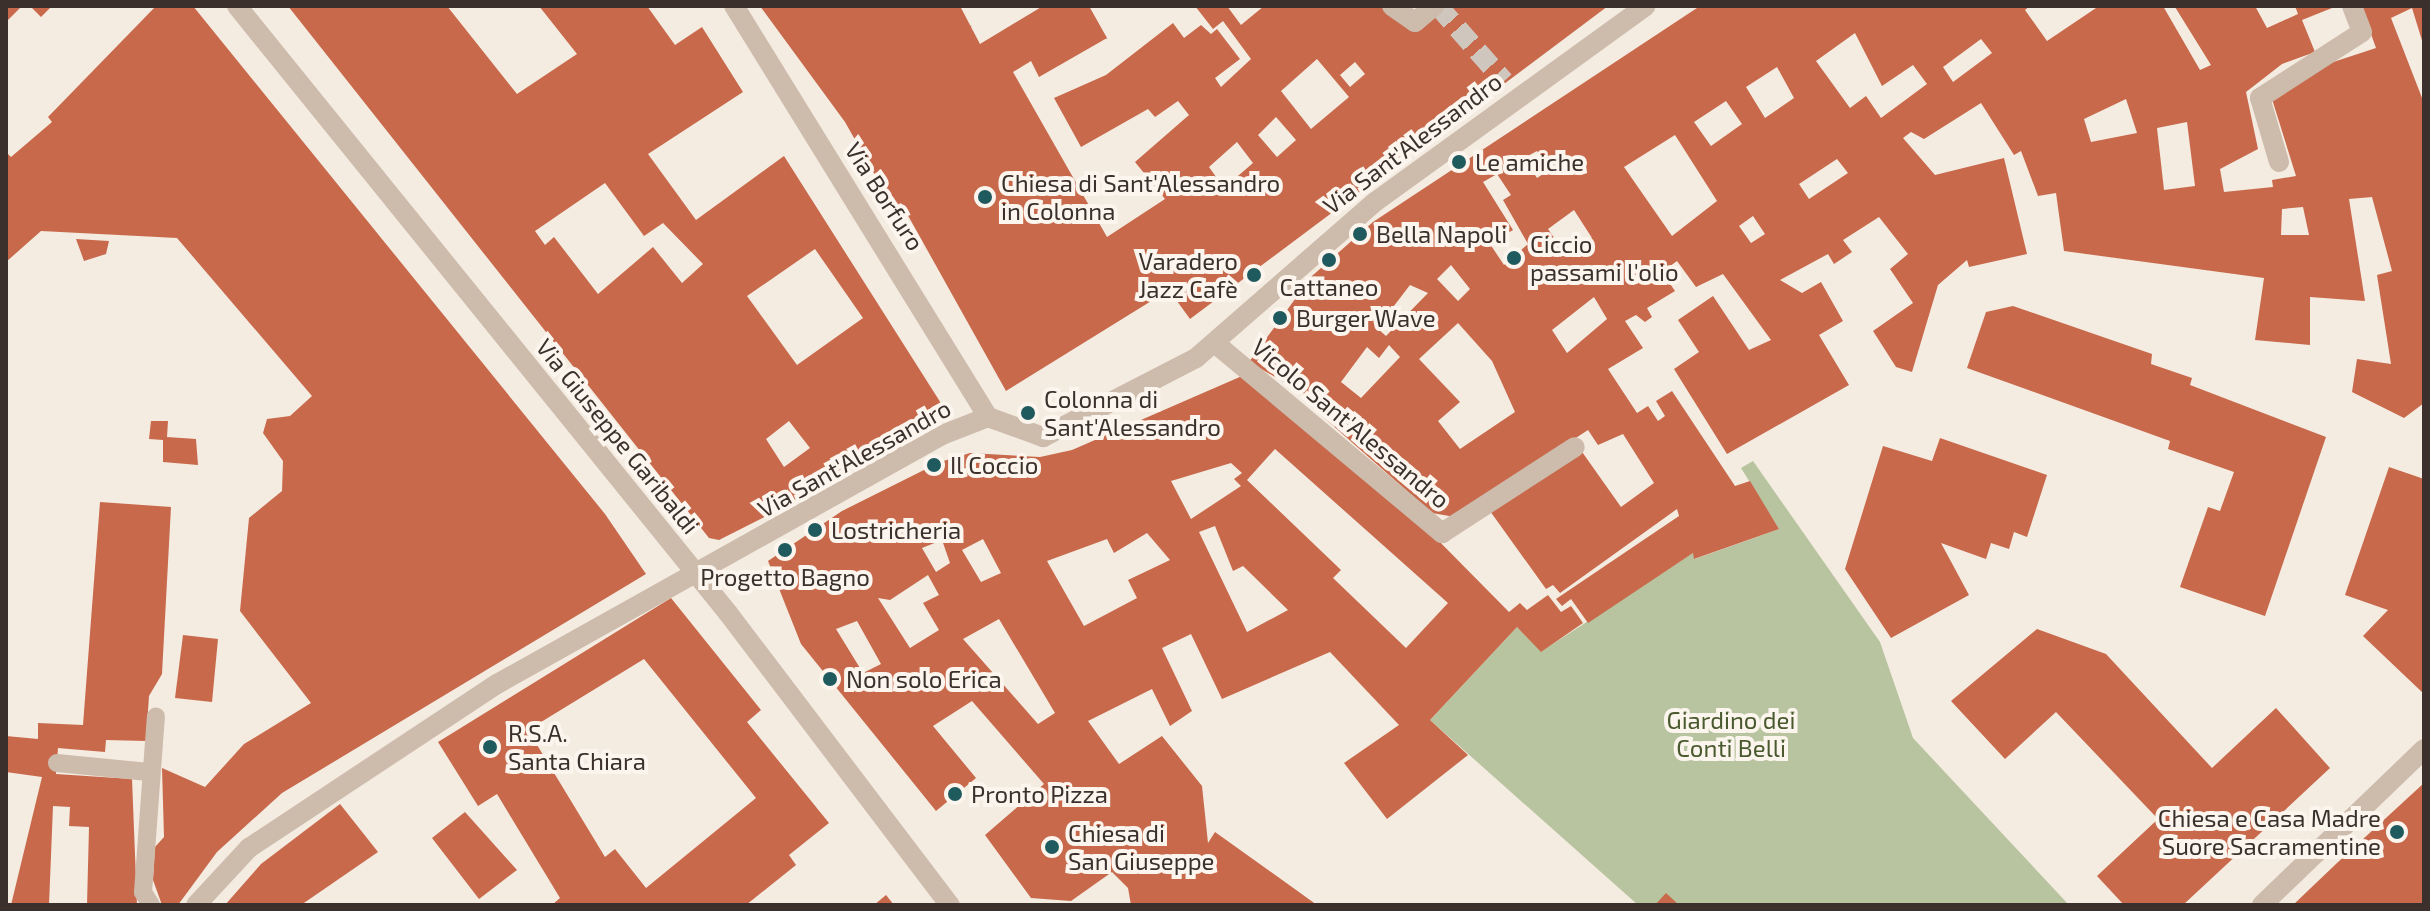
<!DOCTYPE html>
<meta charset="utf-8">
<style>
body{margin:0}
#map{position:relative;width:2430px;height:911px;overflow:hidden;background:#f4ebe1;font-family:"Exo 2",sans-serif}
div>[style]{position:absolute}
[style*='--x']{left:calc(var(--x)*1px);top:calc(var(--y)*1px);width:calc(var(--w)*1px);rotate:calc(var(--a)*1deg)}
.green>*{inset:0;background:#b8c4a0}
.building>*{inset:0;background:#c8694b}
.pedestrian-tunnel>*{height:20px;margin-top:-10px;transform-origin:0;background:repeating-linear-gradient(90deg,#cfc6bd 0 20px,transparent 0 30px)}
.service>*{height:18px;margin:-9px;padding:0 9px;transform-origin:9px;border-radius:9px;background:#cdbbac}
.pedestrian>*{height:20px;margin:-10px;padding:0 10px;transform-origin:10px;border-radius:10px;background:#cdbbac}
.minor>*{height:20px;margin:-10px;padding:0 10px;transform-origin:10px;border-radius:10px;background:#cdbbac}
.tertiary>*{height:20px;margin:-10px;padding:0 10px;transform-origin:10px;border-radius:10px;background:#cdbbac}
.dots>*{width:22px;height:22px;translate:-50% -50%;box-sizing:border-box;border:4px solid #fbf5ee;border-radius:50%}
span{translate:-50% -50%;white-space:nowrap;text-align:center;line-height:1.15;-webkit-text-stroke:8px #fbf5ee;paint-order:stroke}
.street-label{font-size:24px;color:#3b302b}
.poi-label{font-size:24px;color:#3b302b}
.left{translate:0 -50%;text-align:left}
.right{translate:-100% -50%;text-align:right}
.park-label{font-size:24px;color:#4a5a2e}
.frame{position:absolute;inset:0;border:8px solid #3b302b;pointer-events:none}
</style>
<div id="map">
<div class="green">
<i style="clip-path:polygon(1753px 461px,1880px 642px,1913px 738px,2069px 905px,1638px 905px,1430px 720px,1517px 627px,1542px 651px,1693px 553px,1695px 559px,1779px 529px,1741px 468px)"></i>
</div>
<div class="building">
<i style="clip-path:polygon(6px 6px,22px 6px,6px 22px)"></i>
<i style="clip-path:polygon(30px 6px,52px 6px,41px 17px)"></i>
<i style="clip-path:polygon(156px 6px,193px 6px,605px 514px,646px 574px,282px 793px,217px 852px,178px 905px,162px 905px,153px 880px,155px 847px,164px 837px,162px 768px,205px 787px,244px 744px,311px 703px,240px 611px,249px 518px,282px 491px,283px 461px,263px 433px,267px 419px,290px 416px,312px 396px,177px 238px,41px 231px,6px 262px,6px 152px,11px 157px,52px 122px,48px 117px)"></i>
<i style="clip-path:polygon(evenodd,288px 6px,447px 6px,517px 94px,577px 54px,539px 6px,647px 6px,675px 45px,702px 27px,743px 92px,648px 154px,696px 220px,784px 156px,944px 408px,780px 509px,719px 540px,709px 538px,288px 6px,605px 183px,644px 236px,663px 223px,703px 264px,682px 283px,653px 247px,598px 294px,554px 237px,545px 245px,535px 231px,605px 183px,288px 6px,815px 249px,863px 318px,797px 365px,747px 296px,815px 249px,288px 6px,789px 421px,810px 448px,784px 467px,766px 439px,789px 421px)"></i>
<i style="clip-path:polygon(evenodd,760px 6px,960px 6px,980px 44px,1043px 6px,1089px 6px,1107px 38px,1039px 77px,1031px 61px,1013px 72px,1107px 237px,1165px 199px,1135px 162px,1189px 115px,1178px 101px,1155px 117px,1148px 109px,1081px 147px,1054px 98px,1106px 75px,1173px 23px,1184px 38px,1201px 25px,1211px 34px,1217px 29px,1240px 59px,1215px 78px,1221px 87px,1251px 59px,1223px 21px,1213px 29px,1195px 6px,1227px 6px,1241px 25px,1264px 6px,1392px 6px,1415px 22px,1434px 6px,1608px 6px,1190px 319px,1169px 290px,1006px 391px,901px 203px,893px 207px,845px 122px,760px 6px,1317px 59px,1349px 97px,1311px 129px,1281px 91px,1317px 59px,760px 6px,1355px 62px,1365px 74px,1350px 87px,1340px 75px,1355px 62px,760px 6px,1276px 117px,1296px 140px,1277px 157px,1258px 135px,1276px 117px,760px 6px,1237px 142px,1253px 163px,1224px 188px,1209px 167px,1237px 142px)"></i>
<i style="clip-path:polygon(evenodd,1700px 6px,2030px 6px,2025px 10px,2047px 41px,2099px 6px,2163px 6px,2200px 70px,2211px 65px,2175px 7px,2255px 6px,2267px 28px,2298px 14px,2295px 6px,2337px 6px,2302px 20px,2315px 52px,2282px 64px,2246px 92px,2258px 149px,2220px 169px,2224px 192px,2273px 187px,2272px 180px,2296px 176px,2272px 99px,2318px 67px,2376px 48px,2361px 6px,2424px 6px,2424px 47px,2412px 8px,2391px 18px,2424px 103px,2424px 403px,2404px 418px,2352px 392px,2357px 359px,2391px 364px,2377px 275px,2392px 271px,2372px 197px,2349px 199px,2365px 301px,2310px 297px,2310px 345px,2255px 340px,2264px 278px,2064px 251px,2056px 193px,2038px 196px,2021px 151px,2014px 155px,1981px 103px,1924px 139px,1911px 132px,1903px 138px,1935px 175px,2004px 158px,2027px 254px,1969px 267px,1967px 260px,1938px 285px,1912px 372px,1896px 367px,1873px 331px,1913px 303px,1890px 269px,1908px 254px,1879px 217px,1843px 240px,1852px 252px,1834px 264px,1828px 254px,1780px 280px,1802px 293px,1821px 282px,1843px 321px,1819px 335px,1849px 385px,1727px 454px,1674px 369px,1699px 352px,1678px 320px,1713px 296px,1749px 350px,1771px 340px,1723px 274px,1696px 287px,1677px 261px,1662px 272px,1675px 291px,1647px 308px,1652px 317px,1645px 322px,1636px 315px,1625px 321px,1643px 348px,1608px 369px,1637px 413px,1648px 406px,1658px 421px,1665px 416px,1656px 401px,1672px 391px,1735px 486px,1750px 481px,1779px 529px,1694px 559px,1693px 553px,1588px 623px,1571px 599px,1562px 606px,1556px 599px,1679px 516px,1677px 509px,1560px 593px,1553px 585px,1546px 589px,1490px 511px,1580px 449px,1621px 507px,1654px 483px,1623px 434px,1598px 445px,1588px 430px,1455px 517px,1432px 513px,1321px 415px,1327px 407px,1249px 362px,1312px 276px,1373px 222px,1700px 6px,1855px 33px,1882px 86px,1913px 65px,1927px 84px,1881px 118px,1866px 96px,1850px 108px,1816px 61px,1855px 33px,1700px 6px,1981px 39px,1992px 53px,1953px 82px,1943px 67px,1981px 39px,1700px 6px,1777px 67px,1794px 98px,1765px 118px,1746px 87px,1777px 67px,1700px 6px,2126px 99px,2137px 133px,2091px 142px,2084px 119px,2126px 99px,1700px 6px,1726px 101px,1742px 124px,1711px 146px,1694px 122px,1726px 101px,1700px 6px,2187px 122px,2195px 186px,2164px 190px,2157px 128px,2187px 122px,1700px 6px,1675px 135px,1717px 201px,1672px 236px,1624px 167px,1675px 135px,1700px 6px,1537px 151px,1549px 170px,1537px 178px,1524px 158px,1537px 151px,1700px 6px,1837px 159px,1848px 173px,1809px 199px,1799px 184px,1837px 159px,1700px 6px,1497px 174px,1511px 195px,1503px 200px,1528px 244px,1504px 265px,1490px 244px,1513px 230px,1483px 182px,1497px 174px,1700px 6px,2303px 207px,2309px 235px,2281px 235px,2282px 209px,2303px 207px,1700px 6px,1574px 210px,1592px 238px,1567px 257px,1548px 229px,1574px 210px,1700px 6px,1753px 216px,1765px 234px,1751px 243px,1739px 226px,1753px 216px,1700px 6px,1451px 265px,1470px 289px,1458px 301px,1437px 279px,1451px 265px,1700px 6px,1410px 285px,1428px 293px,1386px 336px,1377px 328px,1410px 285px,1700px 6px,1594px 297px,1607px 319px,1567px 353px,1552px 330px,1594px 297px,1700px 6px,1458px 323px,1492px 361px,1515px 412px,1460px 449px,1438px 421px,1460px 402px,1419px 359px,1458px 323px,1700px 6px,1389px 345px,1400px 357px,1361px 398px,1341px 382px,1367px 347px,1379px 358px,1389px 345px)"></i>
<i style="clip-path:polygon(76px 239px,109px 241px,106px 254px,84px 261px)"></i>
<i style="clip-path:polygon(2013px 306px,2152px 354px,2151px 364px,2192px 378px,2190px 385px,2326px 437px,2265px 616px,2180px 587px,2208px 507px,2220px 511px,2234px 472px,2168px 449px,2170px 441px,1967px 368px,1986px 312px)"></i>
<i style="clip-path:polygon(evenodd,1242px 376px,1428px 530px,1509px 612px,1520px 603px,1527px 610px,1548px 595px,1561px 612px,1571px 606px,1583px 623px,1541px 652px,1517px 627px,1430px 720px,1468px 755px,1387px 819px,1344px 763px,1399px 725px,1330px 652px,1222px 699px,1191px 634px,1162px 648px,1192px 711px,1170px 726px,1152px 689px,1088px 721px,1119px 764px,1162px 736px,1202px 786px,1208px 843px,1215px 832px,1317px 905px,1131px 905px,1128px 888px,1112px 872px,1071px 901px,1031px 898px,985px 835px,1044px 784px,972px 701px,933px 726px,976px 778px,936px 811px,801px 644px,768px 561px,842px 511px,940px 462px,970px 453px,1040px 457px,1072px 450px,1242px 376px,1275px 449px,1448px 603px,1406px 648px,1333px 578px,1341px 570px,1247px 480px,1275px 449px,1242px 376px,1231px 463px,1242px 473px,1234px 479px,1241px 486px,1191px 519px,1171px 481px,1231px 463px,1242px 376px,1215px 526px,1233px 571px,1243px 566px,1288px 610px,1247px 632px,1199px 532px,1215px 526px,1242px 376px,1147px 533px,1170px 560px,1128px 580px,1137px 598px,1084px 626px,1047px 561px,1107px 539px,1114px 553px,1147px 533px,1242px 376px,983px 539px,1001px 573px,981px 582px,962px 550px,983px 539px,1242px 376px,942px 540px,950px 563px,936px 572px,922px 548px,942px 540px,1242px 376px,928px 575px,939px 595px,923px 603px,939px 630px,910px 648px,878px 598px,890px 600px,928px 575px,1242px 376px,999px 619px,1055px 713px,1038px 724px,963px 639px,999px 619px,1242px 376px,857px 621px,881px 664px,863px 673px,836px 629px,857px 621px)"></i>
<i style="clip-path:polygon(151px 421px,168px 421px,167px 437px,196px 439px,198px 465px,163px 462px,163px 440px,149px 439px)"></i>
<i style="clip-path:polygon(1940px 438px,2047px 475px,2027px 537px,2014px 532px,2009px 549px,1991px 543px,1986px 559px,1941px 543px,1969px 595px,1891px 638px,1845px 569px,1883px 446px,1932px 461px)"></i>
<i style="clip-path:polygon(2389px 467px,2424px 479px,2424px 694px,2363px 636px,2388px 610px,2345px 595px)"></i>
<i style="clip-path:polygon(100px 502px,171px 507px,162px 674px,149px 696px,146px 741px,106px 740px,105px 752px,58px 748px,56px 774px,132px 779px,137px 905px,87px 905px,89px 827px,69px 826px,70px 807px,53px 806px,49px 905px,11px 905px,42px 777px,6px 772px,6px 736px,38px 739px,38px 723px,83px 725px)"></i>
<i style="clip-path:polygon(evenodd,671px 598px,761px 710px,747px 722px,829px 823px,789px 855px,796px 865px,746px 905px,552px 905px,560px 898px,497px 794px,478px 806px,438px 742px,671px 598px,644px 659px,756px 798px,646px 888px,615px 849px,605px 857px,528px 730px,644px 659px)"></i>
<i style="clip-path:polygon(2037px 629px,2106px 654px,2212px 768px,2276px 708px,2330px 768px,2183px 905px,2124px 905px,2097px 876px,2158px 819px,2056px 712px,2005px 759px,1951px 701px)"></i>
<i style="clip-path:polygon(183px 635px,218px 639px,212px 702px,175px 698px)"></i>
<i style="clip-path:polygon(2424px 783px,2424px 905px,2293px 905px,2337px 863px)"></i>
<i style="clip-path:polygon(340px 804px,378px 852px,301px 905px,225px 905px,261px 864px)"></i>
<i style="clip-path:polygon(465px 812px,517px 870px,479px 899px,432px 838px)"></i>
<i style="clip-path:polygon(1666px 893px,1679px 905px,1655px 905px)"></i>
<i style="clip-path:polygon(886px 895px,894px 905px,874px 905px)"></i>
</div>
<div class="pedestrian-tunnel">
<i style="--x:1438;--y:6;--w:100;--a:48.7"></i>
</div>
<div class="service">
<i style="--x:57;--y:763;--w:92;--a:5.6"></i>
<i style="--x:151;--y:905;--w:15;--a:-122"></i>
<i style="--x:143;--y:892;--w:176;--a:-85.8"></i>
</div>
<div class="pedestrian">
<i style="--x:1392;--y:6;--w:28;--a:35"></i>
<i style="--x:1415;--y:22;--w:25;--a:-40"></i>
<i style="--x:1216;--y:344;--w:295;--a:39.9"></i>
<i style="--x:1442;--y:533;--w:158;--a:-32.9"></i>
<i style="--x:988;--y:417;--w:59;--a:20"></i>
<i style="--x:1043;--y:437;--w:172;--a:-27.3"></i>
<i style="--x:1196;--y:358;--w:237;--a:-41.1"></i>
<i style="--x:1375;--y:202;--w:334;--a:-35.9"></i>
</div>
<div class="minor">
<i style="--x:2279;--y:162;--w:67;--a:-106.5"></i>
<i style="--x:2260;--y:98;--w:121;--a:-32.9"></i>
<i style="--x:2362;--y:32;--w:28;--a:-111"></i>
<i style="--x:196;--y:905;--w:78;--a:-47.1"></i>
<i style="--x:249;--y:848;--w:297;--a:-33.5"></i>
<i style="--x:497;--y:684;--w:510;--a:-29.23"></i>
<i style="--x:942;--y:435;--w:49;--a:-21.4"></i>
<i style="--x:988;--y:417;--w:483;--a:-121.7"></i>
<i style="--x:2262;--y:905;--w:225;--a:-43.9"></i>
</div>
<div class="tertiary">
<i style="--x:237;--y:6;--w:781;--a:51.03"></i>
<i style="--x:728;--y:613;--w:367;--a:52.8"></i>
</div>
<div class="dots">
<i style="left:1459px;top:162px;background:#1f5a5e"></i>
<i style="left:985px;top:197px;background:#1f5a5e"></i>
<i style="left:1360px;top:234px;background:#1f5a5e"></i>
<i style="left:1514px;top:258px;background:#1f5a5e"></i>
<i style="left:1329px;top:260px;background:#1f5a5e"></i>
<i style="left:1254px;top:275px;background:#1f5a5e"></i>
<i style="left:1280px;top:318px;background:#1f5a5e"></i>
<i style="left:1028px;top:413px;background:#1f5a5e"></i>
<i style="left:934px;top:465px;background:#1f5a5e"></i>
<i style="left:815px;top:530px;background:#1f5a5e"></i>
<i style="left:785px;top:550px;background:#1f5a5e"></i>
<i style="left:830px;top:679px;background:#1f5a5e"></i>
<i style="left:490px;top:747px;background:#1f5a5e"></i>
<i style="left:955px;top:794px;background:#1f5a5e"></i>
<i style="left:2397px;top:832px;background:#1f5a5e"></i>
<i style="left:1052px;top:847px;background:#1f5a5e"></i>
</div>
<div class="street-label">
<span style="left:1412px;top:143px;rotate:-37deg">Via Sant'Alessandro</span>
<span style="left:885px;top:196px;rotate:57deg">Via Borfuro</span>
<span style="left:1351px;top:423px;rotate:40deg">Vicolo Sant'Alessandro</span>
<span style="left:618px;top:436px;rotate:51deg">Via Giuseppe Garibaldi</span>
<span style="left:854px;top:458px;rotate:-29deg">Via Sant'Alessandro</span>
</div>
<div class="poi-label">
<span class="left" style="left:1475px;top:162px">Le amiche</span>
<span class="left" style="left:1001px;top:197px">Chiesa di Sant'Alessandro<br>in Colonna</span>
<span class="left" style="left:1376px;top:234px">Bella Napoli</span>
<span class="left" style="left:1530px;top:258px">Ciccio<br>passami l'olio</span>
<span class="right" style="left:1238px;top:275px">Varadero<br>Jazz Cafè</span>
<span style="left:1329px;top:287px">Cattaneo</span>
<span class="left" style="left:1296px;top:318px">Burger Wave</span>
<span class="left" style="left:1044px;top:413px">Colonna di<br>Sant'Alessandro</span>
<span class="left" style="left:950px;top:465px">Il Coccio</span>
<span class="left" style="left:831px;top:530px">Lostricheria</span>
<span style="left:785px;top:577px">Progetto Bagno</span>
<span class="left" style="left:846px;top:679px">Non solo Erica</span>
<span class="left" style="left:508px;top:747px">R.S.A.<br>Santa Chiara</span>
<span class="left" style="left:971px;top:794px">Pronto Pizza</span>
<span class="right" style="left:2381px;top:832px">Chiesa e Casa Madre<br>Suore Sacramentine</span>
<span class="left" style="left:1068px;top:847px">Chiesa di<br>San Giuseppe</span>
</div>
<div class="park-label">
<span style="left:1731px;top:734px">Giardino dei<br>Conti Belli</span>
</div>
<div class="frame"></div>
</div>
